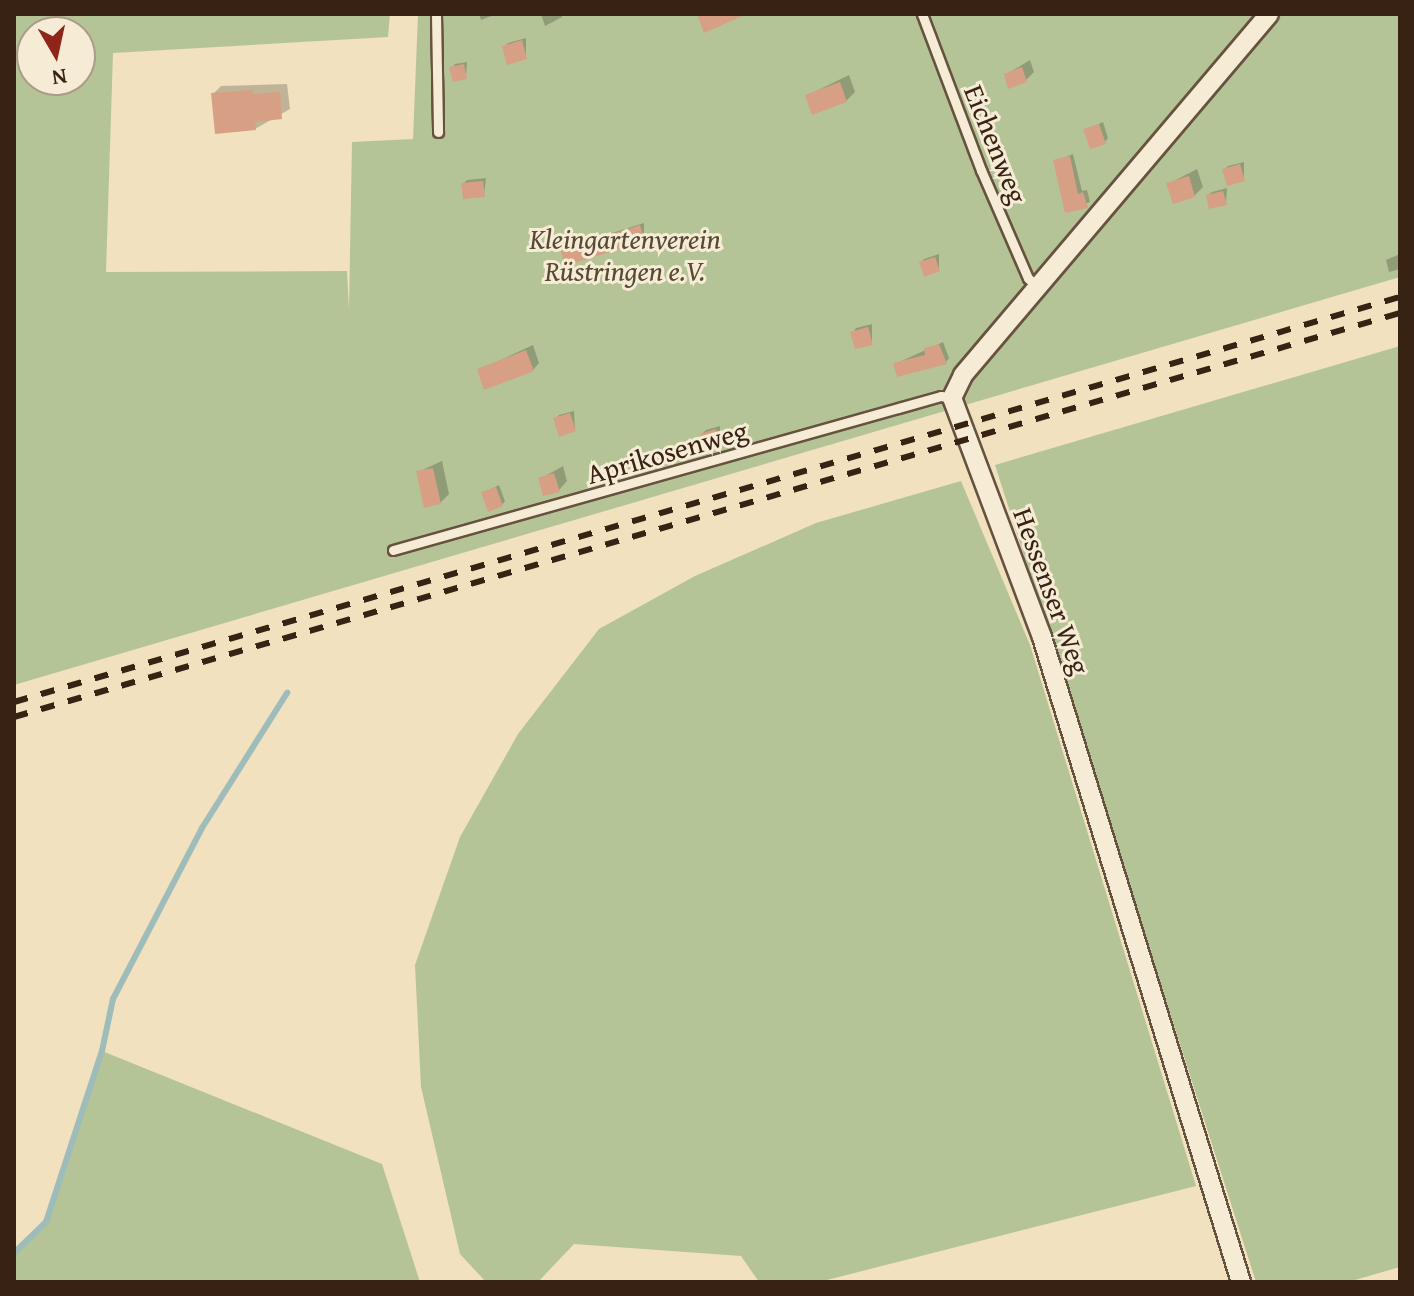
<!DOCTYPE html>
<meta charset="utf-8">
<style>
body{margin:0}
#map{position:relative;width:1414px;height:1296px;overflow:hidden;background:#f1e1bf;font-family:"Gentium Book Plus",serif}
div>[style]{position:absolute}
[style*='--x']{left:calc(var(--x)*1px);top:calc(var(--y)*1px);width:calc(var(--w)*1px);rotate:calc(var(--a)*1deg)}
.green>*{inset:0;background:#b4c497}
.shadow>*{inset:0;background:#0003}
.stream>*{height:6px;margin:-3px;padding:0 3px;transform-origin:3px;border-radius:3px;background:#9dbcba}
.building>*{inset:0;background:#d79f84}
.roads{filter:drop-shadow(2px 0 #66523f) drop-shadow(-2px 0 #66523f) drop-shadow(0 2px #66523f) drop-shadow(0 -2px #66523f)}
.service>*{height:9px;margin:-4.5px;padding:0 4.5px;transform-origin:4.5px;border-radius:4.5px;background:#f6ecd5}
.minor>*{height:18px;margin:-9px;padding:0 9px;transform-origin:9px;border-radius:9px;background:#f6ecd5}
.rail>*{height:6px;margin-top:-3px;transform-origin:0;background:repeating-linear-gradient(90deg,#382214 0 14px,transparent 0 28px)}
span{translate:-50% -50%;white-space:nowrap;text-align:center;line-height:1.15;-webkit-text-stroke:6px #f6ecd5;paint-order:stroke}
.street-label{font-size:28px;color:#382214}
.park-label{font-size:28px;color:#574a35;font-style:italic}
.frame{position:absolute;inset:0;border:16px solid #382214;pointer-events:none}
.north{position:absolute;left:16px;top:16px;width:80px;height:80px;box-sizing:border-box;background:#f6ecd5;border:2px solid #aa9b88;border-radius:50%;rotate:171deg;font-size:22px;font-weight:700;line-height:32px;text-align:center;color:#382214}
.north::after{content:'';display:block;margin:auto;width:28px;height:36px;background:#8f2418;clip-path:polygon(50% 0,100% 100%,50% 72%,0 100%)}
</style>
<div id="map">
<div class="green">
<i style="clip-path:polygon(evenodd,14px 14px,390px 14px,388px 37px,113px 53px,106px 272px,347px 271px,349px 309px,352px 142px,413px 139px,418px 14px,1400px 14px,1400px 277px,14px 685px,14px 14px,32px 32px,80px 32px,80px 80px,32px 80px,32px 32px)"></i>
<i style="clip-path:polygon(1400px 346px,1400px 1267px,1348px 1282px,1256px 1282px,995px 465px)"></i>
<i style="clip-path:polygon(961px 481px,1030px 645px,1196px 1186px,819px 1282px,759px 1282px,741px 1256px,574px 1244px,538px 1282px,486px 1282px,460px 1254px,421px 1087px,415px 965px,460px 837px,518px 734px,599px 629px,695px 576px,816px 523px)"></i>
<i style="clip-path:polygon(102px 1051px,382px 1164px,420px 1282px,14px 1282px,14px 1253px,46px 1222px)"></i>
</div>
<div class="shadow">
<i style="clip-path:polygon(479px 14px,497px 14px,481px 20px)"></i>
<i style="clip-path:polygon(541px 14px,561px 14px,562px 17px,545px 26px)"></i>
<i style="clip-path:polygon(526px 38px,526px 58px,504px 47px,508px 43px)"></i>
<i style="clip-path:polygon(1030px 60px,1034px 72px,1026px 80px,1007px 74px)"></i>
<i style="clip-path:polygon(467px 62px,466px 77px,452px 68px,455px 64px)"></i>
<i style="clip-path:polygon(849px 75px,855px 92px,846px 101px,808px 95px)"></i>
<i style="clip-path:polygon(287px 84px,290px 109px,255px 129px,213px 94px,221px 86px)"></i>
<i style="clip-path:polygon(1103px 122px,1108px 138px,1105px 142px,1085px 130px)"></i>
<i style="clip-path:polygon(1073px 154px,1082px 191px,1087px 190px,1090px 202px,1066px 211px,1055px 161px)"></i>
<i style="clip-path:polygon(1244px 162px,1244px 179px,1224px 170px,1228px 166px)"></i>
<i style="clip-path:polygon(1197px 169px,1203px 187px,1194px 196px,1168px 184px)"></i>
<i style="clip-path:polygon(486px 178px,484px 195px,463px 184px,467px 180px)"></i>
<i style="clip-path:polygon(1227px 188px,1226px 203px,1208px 195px,1212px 192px)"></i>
<i style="clip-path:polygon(644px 223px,644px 240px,563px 250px,567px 247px)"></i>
<i style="clip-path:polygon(939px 254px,939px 270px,921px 263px,924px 259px)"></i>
<i style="clip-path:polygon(1400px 254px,1400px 269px,1389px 272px,1386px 260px)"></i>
<i style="clip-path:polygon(872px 324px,872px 343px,853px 332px,856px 328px)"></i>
<i style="clip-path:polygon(943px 342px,949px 358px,946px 362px,895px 364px)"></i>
<i style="clip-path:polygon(533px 345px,539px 363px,533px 370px,479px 370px)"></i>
<i style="clip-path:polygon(574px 411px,575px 430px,555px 419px,559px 415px)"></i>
<i style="clip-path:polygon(720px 426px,720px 441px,702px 434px,706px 430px)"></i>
<i style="clip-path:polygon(442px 461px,449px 494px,440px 503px,418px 472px)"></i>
<i style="clip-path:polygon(563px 466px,567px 481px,559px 490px,540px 479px)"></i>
<i style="clip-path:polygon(499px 485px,505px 501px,502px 505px,483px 493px)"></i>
</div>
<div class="stream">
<i style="--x:14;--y:1253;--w:45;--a:-44.1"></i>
<i style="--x:46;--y:1222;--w:180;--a:-71.9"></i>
<i style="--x:102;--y:1051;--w:53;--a:-78.1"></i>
<i style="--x:113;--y:999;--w:193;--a:-62.5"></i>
<i style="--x:202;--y:828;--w:160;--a:-57.8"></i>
</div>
<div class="building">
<i style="clip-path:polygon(697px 14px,747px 14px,704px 33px)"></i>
<i style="clip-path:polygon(522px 40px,527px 59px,507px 65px,502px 46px)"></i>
<i style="clip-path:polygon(464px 64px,467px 79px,453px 82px,449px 67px)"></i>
<i style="clip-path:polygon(1022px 67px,1027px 82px,1008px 89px,1004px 74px)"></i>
<i style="clip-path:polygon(840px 82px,847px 102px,812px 115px,805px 95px)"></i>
<i style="clip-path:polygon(252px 90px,253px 94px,280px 92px,282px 119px,255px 122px,256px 130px,215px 134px,211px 93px)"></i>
<i style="clip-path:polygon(1099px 124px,1106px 144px,1090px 149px,1083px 129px)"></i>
<i style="clip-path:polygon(1070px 156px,1078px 194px,1083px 192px,1088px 208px,1065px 213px,1053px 160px)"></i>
<i style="clip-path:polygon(1240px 164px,1245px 181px,1227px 186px,1222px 169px)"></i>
<i style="clip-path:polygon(1189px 176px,1195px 197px,1173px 204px,1166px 183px)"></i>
<i style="clip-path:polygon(483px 181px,485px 197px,463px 199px,461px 183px)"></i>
<i style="clip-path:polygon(1223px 191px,1227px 205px,1209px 209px,1206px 195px)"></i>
<i style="clip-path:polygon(640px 225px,645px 241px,565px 266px,561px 250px)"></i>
<i style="clip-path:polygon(935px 257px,940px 271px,924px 277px,919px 262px)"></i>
<i style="clip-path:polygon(868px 327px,873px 345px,855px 349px,850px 332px)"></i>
<i style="clip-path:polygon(939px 344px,947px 364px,897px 377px,893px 363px,925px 355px,924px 348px)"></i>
<i style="clip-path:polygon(526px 350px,534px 371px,484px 390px,477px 369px)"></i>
<i style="clip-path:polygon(570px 413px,576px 431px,559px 437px,553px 418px)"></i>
<i style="clip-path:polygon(716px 429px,721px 443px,704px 448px,700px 434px)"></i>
<i style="clip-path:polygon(433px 468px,441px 504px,424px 508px,416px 471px)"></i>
<i style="clip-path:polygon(554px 473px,560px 492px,543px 496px,538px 478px)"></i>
<i style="clip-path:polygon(496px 487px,503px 506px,488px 512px,481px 492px)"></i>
</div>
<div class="roads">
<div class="service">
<i style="--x:436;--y:14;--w:118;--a:89"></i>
<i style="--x:922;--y:14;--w:167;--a:69.3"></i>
<i style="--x:981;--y:170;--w:118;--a:66.5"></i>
<i style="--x:1028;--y:278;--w:11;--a:45"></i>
<i style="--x:393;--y:550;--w:569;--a:-15.7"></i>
<i style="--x:941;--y:396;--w:11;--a:10"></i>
</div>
<div class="minor">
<i style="--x:1241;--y:1282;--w:675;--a:-107.15"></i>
<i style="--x:1042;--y:637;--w:255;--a:-110.6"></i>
<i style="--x:952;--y:398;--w:25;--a:-64"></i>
<i style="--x:963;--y:375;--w:473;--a:-49.7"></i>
</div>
</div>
<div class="rail">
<i style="--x:14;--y:702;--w:1444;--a:-16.29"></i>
<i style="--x:14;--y:717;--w:1444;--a:-16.25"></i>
</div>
<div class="street-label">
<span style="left:996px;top:144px;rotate:68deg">Eichenweg</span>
<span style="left:667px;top:452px;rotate:-16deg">Aprikosenweg</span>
<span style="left:1052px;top:591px;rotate:70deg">Hessenser Weg</span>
</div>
<div class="park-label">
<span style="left:625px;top:255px">Kleingartenverein<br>Rüstringen e.V.</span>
</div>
<div class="frame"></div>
<div class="north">N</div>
</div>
